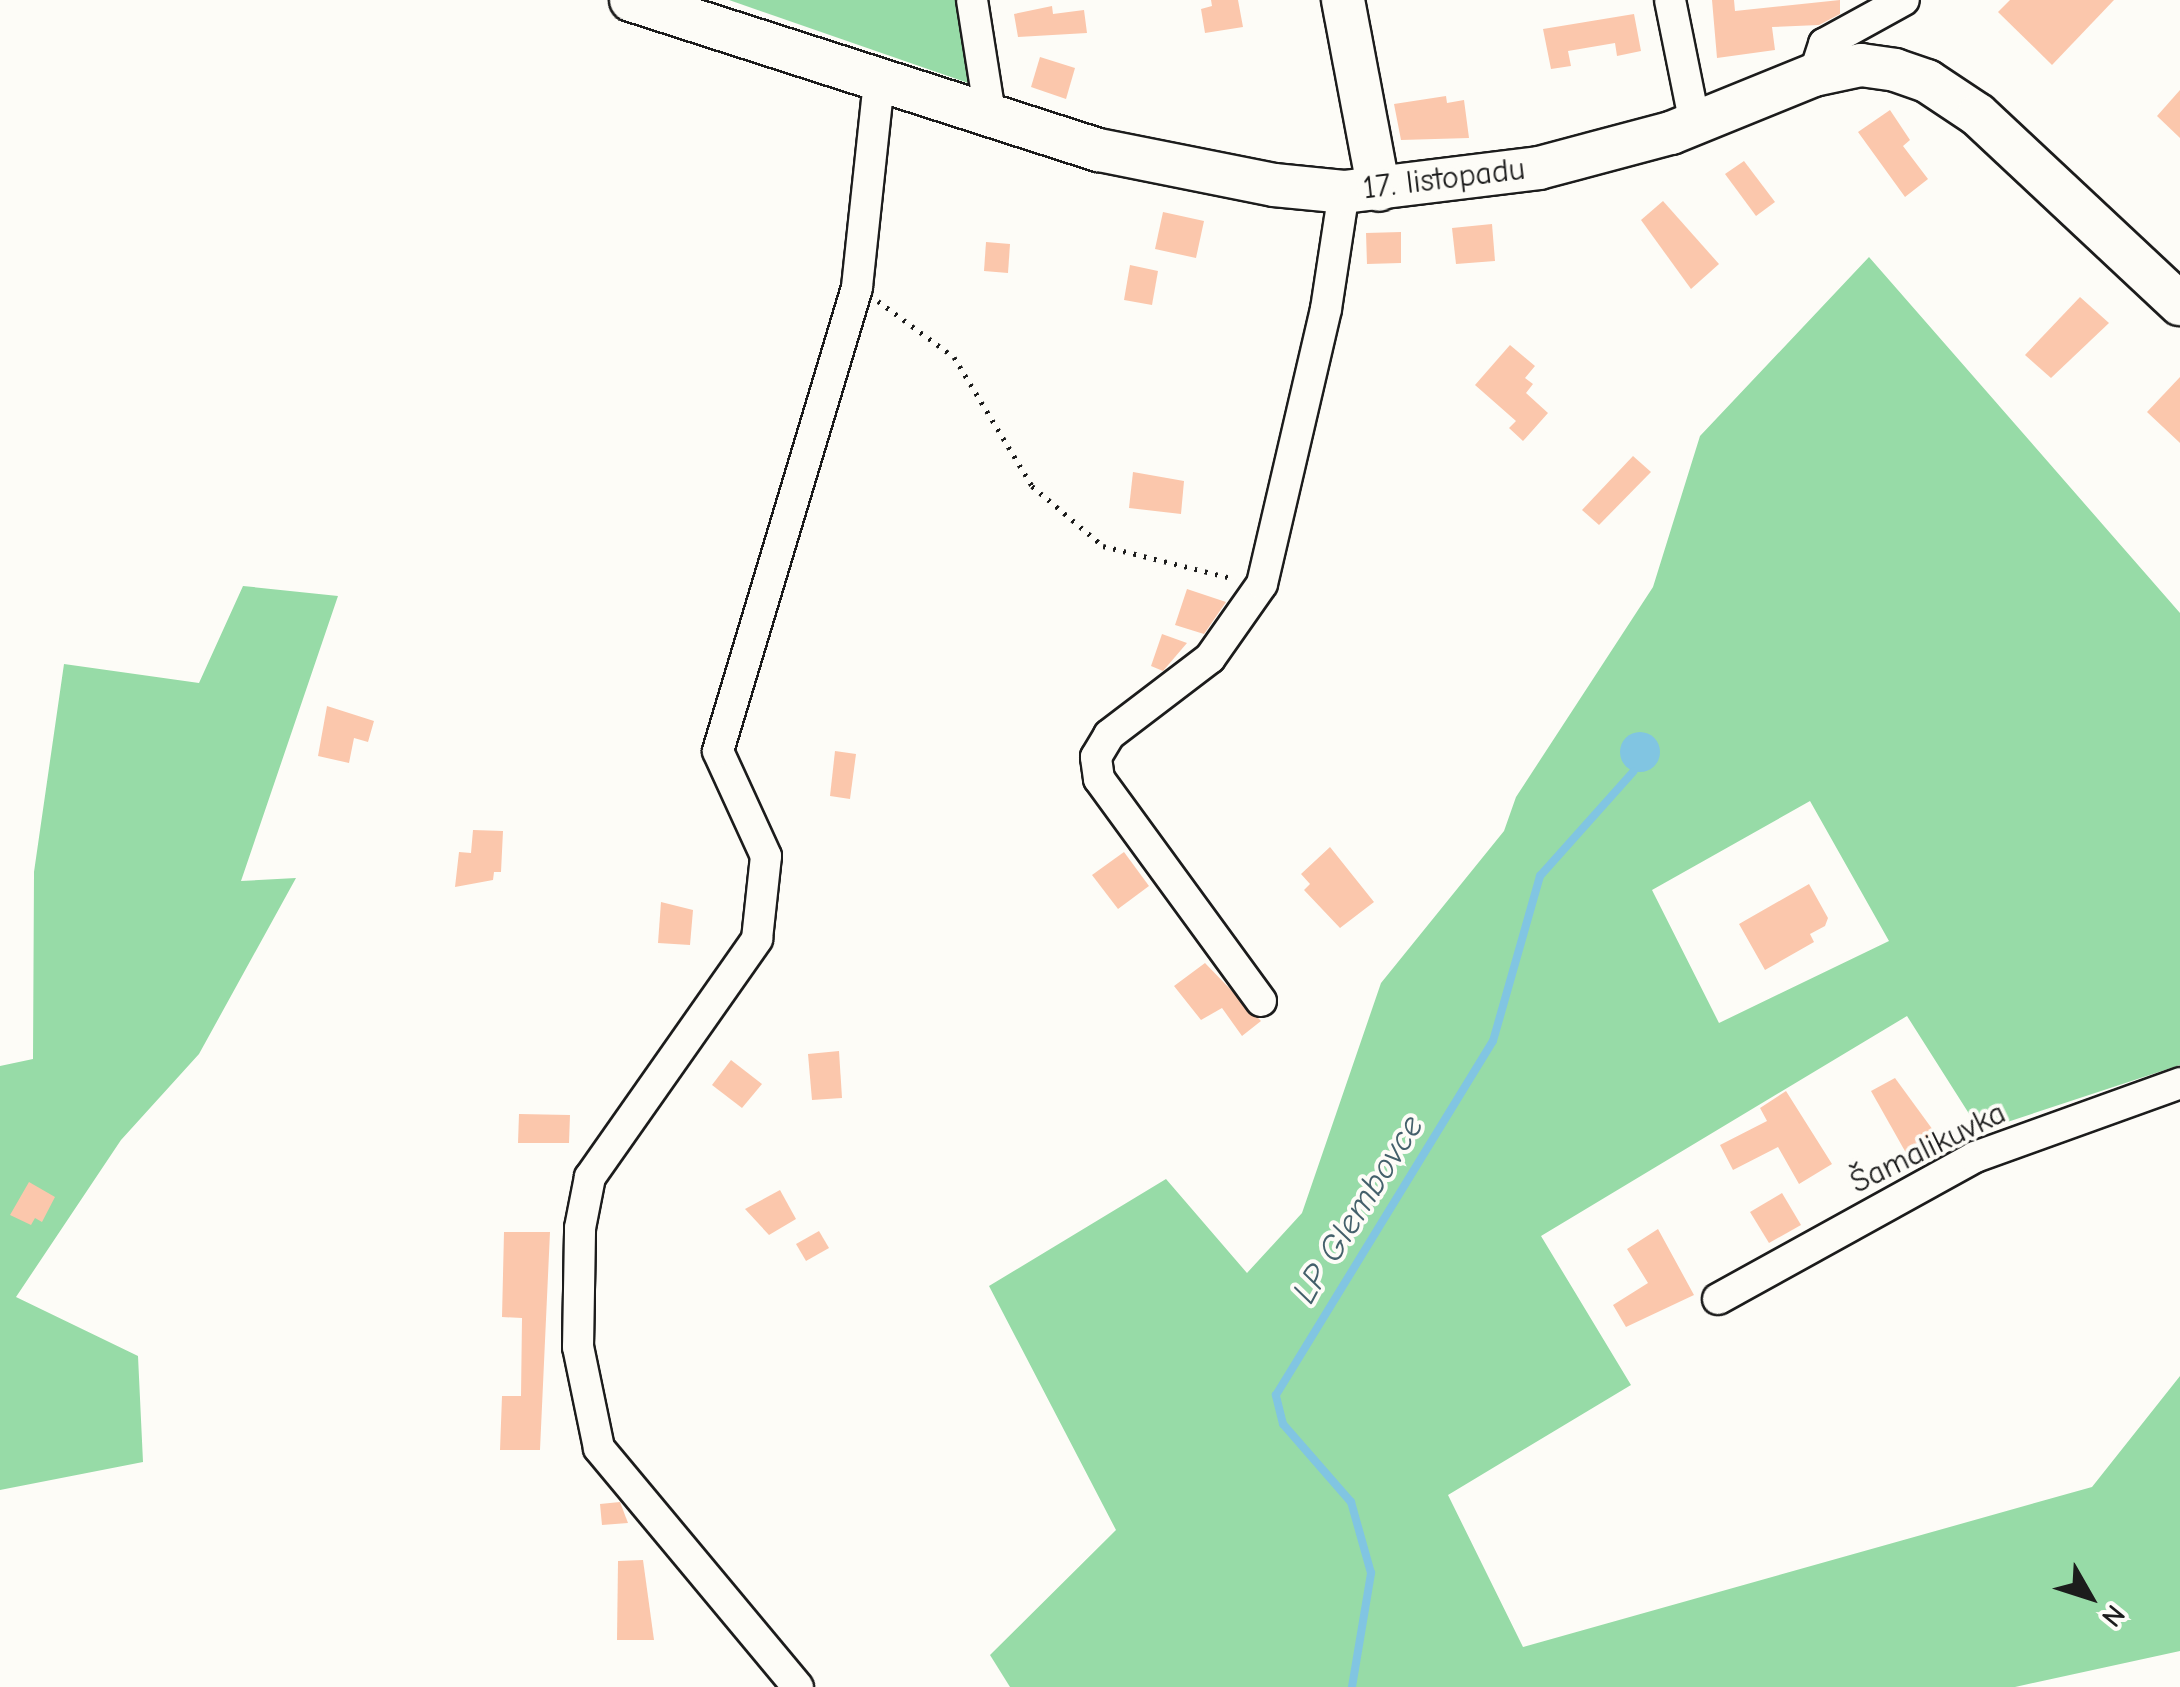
<!DOCTYPE html>
<meta charset="utf-8">
<style>
body{margin:0}
#map{position:relative;width:2180px;height:1687px;overflow:hidden;background:#fdfcf7;font-family:"Comic Neue",sans-serif}
div>[style]{position:absolute}
[style*='--x']{left:calc(var(--x)*1px);top:calc(var(--y)*1px);width:calc(var(--w)*1px);rotate:calc(var(--a)*1deg)}
.green>*{inset:0;background:#97dba7}
.water>*{inset:0;background:#81c5e2}
.round{border-radius:50%}
.stream>*{height:8px;margin:-4px;padding:0 4px;transform-origin:4px;border-radius:4px;background:#81c5e2}
.building>*{inset:0;background:#fbc7ac}
.path>*{height:5px;margin-top:-2.5px;transform-origin:0;background:repeating-linear-gradient(90deg,#1c1c1c 0 2.5px,transparent 0 10.5px)}
.roads{filter:drop-shadow(2px 0 #1c1c1c) drop-shadow(-2px 0 #1c1c1c) drop-shadow(0 2px #1c1c1c) drop-shadow(0 -2px #1c1c1c)}
.street>*{height:30px;margin:-15px;padding:0 15px;transform-origin:15px;border-radius:15px;background:#fdfcf7}
.secondary>*{height:42px;margin:-21px;padding:0 21px;transform-origin:21px;border-radius:21px;background:#fdfcf7}
span{translate:-50% -50%;white-space:nowrap;text-align:center;line-height:1.15;-webkit-text-stroke:8px #fdfcf7;paint-order:stroke}
.street-label{font-size:32px;color:#1c1c1c}
.water-label{font-size:35px;color:#44606b;font-style:italic}
.north{position:absolute;left:2040px;top:1547px;width:100px;height:100px;-webkit-text-stroke:8px #fdfcf7;paint-order:stroke;rotate:129deg;font-size:28px;font-weight:700;line-height:40px;text-align:center;color:#1c1c1c}
.north::after{content:'';display:block;margin:auto;width:35px;height:45px;background:#1c1c1c;clip-path:polygon(50% 0,100% 100%,50% 72%,0 100%)}
</style>
<div id="map">
<div class="green">
<i style="clip-path:polygon(729px 0,961px 0,971px 84px)"></i>
<i style="clip-path:polygon(evenodd,1869px 257px,2180px 613px,2180px 1065px,1980px 1131px,1907px 1016px,1541px 1236px,1631px 1385px,1448px 1495px,1523px 1647px,2092px 1487px,2180px 1376px,2180px 1651px,2015px 1687px,1010px 1687px,990px 1655px,1116px 1530px,989px 1286px,1166px 1179px,1247px 1273px,1302px 1213px,1381px 983px,1504px 831px,1516px 797px,1653px 587px,1700px 436px,1869px 257px,1810px 801px,1889px 941px,1719px 1023px,1652px 890px,1810px 801px)"></i>
<i style="clip-path:polygon(243px 586px,338px 596px,241px 881px,296px 878px,199px 1054px,121px 1140px,16px 1297px,138px 1356px,143px 1462px,0 1490px,0 1066px,33px 1059px,34px 872px,64px 664px,199px 683px)"></i>
</div>
<div class="water">
<i class="round" style="left:1620px;top:732px;width:40px;height:40px"></i>
</div>
<div class="stream">
<i style="--x:1352;--y:1687;--w:116;--a:-80.5"></i>
<i style="--x:1371;--y:1573;--w:74;--a:-105.7"></i>
<i style="--x:1351;--y:1502;--w:103;--a:-131.1"></i>
<i style="--x:1283;--y:1424;--w:30;--a:-104"></i>
<i style="--x:1276;--y:1395;--w:415;--a:-58.5"></i>
<i style="--x:1493;--y:1041;--w:172;--a:-74.1"></i>
<i style="--x:1540;--y:876;--w:140;--a:-48.2"></i>
</div>
<div class="building">
<i style="clip-path:polygon(1211px 0,1238px 0,1243px 27px,1205px 33px,1201px 9px,1212px 6px)"></i>
<i style="clip-path:polygon(1712px 0,1734px 0,1735px 11px,1840px 0,1840px 14px,1819px 25px,1772px 27px,1775px 50px,1717px 58px)"></i>
<i style="clip-path:polygon(2010px 0,2114px 0,2052px 65px,1998px 12px)"></i>
<i style="clip-path:polygon(1052px 6px,1053px 14px,1084px 10px,1087px 33px,1018px 37px,1014px 14px)"></i>
<i style="clip-path:polygon(1634px 14px,1641px 51px,1617px 56px,1615px 43px,1568px 51px,1571px 66px,1551px 69px,1543px 29px)"></i>
<i style="clip-path:polygon(1040px 57px,1075px 68px,1066px 99px,1031px 87px)"></i>
<i style="clip-path:polygon(2180px 90px,2180px 138px,2157px 116px)"></i>
<i style="clip-path:polygon(1446px 96px,1447px 103px,1464px 100px,1469px 138px,1401px 140px,1394px 104px)"></i>
<i style="clip-path:polygon(1890px 110px,1910px 140px,1903px 146px,1928px 179px,1905px 197px,1858px 132px)"></i>
<i style="clip-path:polygon(1744px 161px,1775px 202px,1756px 216px,1725px 174px)"></i>
<i style="clip-path:polygon(1663px 201px,1719px 264px,1691px 289px,1641px 220px)"></i>
<i style="clip-path:polygon(1163px 212px,1204px 221px,1196px 258px,1155px 249px)"></i>
<i style="clip-path:polygon(1492px 224px,1495px 261px,1456px 264px,1452px 228px)"></i>
<i style="clip-path:polygon(1401px 232px,1401px 263px,1367px 264px,1366px 233px)"></i>
<i style="clip-path:polygon(986px 242px,1010px 244px,1008px 273px,984px 271px)"></i>
<i style="clip-path:polygon(1130px 265px,1158px 271px,1152px 305px,1124px 300px)"></i>
<i style="clip-path:polygon(2080px 297px,2109px 323px,2051px 378px,2025px 355px)"></i>
<i style="clip-path:polygon(1510px 345px,1535px 366px,1525px 378px,1533px 384px,1526px 393px,1548px 413px,1523px 441px,1509px 428px,1516px 421px,1475px 385px)"></i>
<i style="clip-path:polygon(2180px 377px,2180px 443px,2147px 412px)"></i>
<i style="clip-path:polygon(1633px 456px,1651px 472px,1599px 525px,1582px 510px)"></i>
<i style="clip-path:polygon(1133px 472px,1184px 481px,1181px 514px,1129px 508px)"></i>
<i style="clip-path:polygon(1187px 589px,1226px 602px,1204px 634px,1175px 625px)"></i>
<i style="clip-path:polygon(1162px 634px,1187px 643px,1163px 671px,1151px 666px)"></i>
<i style="clip-path:polygon(327px 706px,374px 721px,368px 742px,354px 738px,349px 763px,318px 756px)"></i>
<i style="clip-path:polygon(835px 751px,856px 754px,850px 799px,830px 796px)"></i>
<i style="clip-path:polygon(473px 830px,503px 831px,501px 872px,494px 872px,493px 880px,455px 887px,459px 852px,471px 853px)"></i>
<i style="clip-path:polygon(1330px 847px,1374px 902px,1340px 928px,1304px 890px,1310px 884px,1301px 874px)"></i>
<i style="clip-path:polygon(1124px 852px,1149px 886px,1118px 909px,1092px 875px)"></i>
<i style="clip-path:polygon(1809px 884px,1828px 918px,1825px 926px,1810px 934px,1814px 942px,1765px 970px,1739px 924px)"></i>
<i style="clip-path:polygon(661px 902px,693px 910px,690px 945px,658px 943px)"></i>
<i style="clip-path:polygon(1205px 963px,1261px 1021px,1242px 1036px,1222px 1008px,1201px 1020px,1174px 986px)"></i>
<i style="clip-path:polygon(839px 1051px,842px 1098px,812px 1100px,808px 1054px)"></i>
<i style="clip-path:polygon(731px 1060px,762px 1084px,742px 1108px,712px 1085px)"></i>
<i style="clip-path:polygon(1895px 1078px,1941px 1141px,1910px 1160px,1871px 1091px)"></i>
<i style="clip-path:polygon(1786px 1091px,1832px 1164px,1799px 1184px,1778px 1147px,1733px 1170px,1720px 1145px,1767px 1121px,1760px 1108px)"></i>
<i style="clip-path:polygon(519px 1114px,570px 1115px,569px 1143px,518px 1143px)"></i>
<i style="clip-path:polygon(29px 1182px,55px 1197px,42px 1222px,35px 1218px,31px 1225px,10px 1215px)"></i>
<i style="clip-path:polygon(780px 1190px,796px 1219px,769px 1235px,745px 1209px)"></i>
<i style="clip-path:polygon(1782px 1193px,1801px 1225px,1769px 1243px,1750px 1212px)"></i>
<i style="clip-path:polygon(1658px 1229px,1694px 1295px,1626px 1327px,1613px 1305px,1648px 1283px,1627px 1249px)"></i>
<i style="clip-path:polygon(819px 1231px,829px 1248px,806px 1261px,796px 1244px)"></i>
<i style="clip-path:polygon(504px 1232px,550px 1232px,540px 1450px,500px 1450px,502px 1396px,521px 1396px,522px 1318px,502px 1317px)"></i>
<i style="clip-path:polygon(620px 1502px,628px 1523px,602px 1525px,600px 1504px)"></i>
<i style="clip-path:polygon(643px 1560px,654px 1640px,617px 1640px,618px 1561px)"></i>
</div>
<div class="path">
<i style="--x:878;--y:301;--w:94;--a:36.4"></i>
<i style="--x:954;--y:357;--w:151;--a:58.8"></i>
<i style="--x:1032;--y:486;--w:93;--a:40.2"></i>
<i style="--x:1103;--y:546;--w:136;--a:14"></i>
</div>
<div class="roads">
<div class="street">
<i style="--x:972;--y:0;--w:121;--a:81"></i>
<i style="--x:1670;--y:0;--w:126;--a:78.6"></i>
<i style="--x:1814;--y:75;--w:33;--a:-72"></i>
<i style="--x:1824;--y:44;--w:91;--a:-28.8"></i>
<i style="--x:1261;--y:1001;--w:275;--a:-126.1"></i>
<i style="--x:1099;--y:779;--w:22;--a:-98"></i>
<i style="--x:1096;--y:757;--w:26;--a:-59"></i>
<i style="--x:1109;--y:735;--w:127;--a:-37.3"></i>
<i style="--x:1210;--y:658;--w:90;--a:-54.9"></i>
<i style="--x:1262;--y:584;--w:282;--a:-76.9"></i>
<i style="--x:1326;--y:309;--w:118;--a:-81.3"></i>
<i style="--x:1718;--y:1299;--w:294;--a:-28.9"></i>
<i style="--x:1975;--y:1157;--w:218;--a:-19.8"></i>
<i style="--x:798;--y:1687;--w:311;--a:-129.8"></i>
<i style="--x:599;--y:1448;--w:103;--a:-101.7"></i>
<i style="--x:578;--y:1347;--w:119;--a:-89"></i>
<i style="--x:580;--y:1228;--w:52;--a:-78.9"></i>
<i style="--x:590;--y:1177;--w:291;--a:-54.9"></i>
<i style="--x:757;--y:939;--w:83;--a:-83.8"></i>
<i style="--x:766;--y:856;--w:115;--a:-114.6"></i>
<i style="--x:718;--y:751;--w:484;--a:-73.3"></i>
<i style="--x:857;--y:287;--w:208;--a:-83.9"></i>
</div>
<div class="secondary">
<i style="--x:631;--y:0;--w:491;--a:17.8"></i>
<i style="--x:1099;--y:150;--w:178;--a:11.3"></i>
<i style="--x:1274;--y:185;--w:70;--a:5.7"></i>
<i style="--x:1344;--y:192;--w:196;--a:-7"></i>
<i style="--x:1539;--y:168;--w:137;--a:-14.9"></i>
<i style="--x:1671;--y:133;--w:154;--a:-22.1"></i>
<i style="--x:1814;--y:75;--w:48;--a:-12"></i>
<i style="--x:1861;--y:65;--w:34;--a:8"></i>
<i style="--x:1895;--y:70;--w:34;--a:19"></i>
<i style="--x:1927;--y:81;--w:61;--a:33.7"></i>
<i style="--x:1978;--y:115;--w:277;--a:43.1"></i>
<i style="--x:1343;--y:0;--w:193;--a:79.3"></i>
</div>
</div>
<div class="street-label">
<span style="left:1444px;top:179px;rotate:-7deg">17. listopadu</span>
<span style="left:1928px;top:1148px;rotate:-26deg">Šamalikuvka</span>
</div>
<div class="water-label">
<span style="left:1358px;top:1209px;rotate:-58deg">LP Glembovce</span>
</div>
<div class="north">N</div>
</div>
